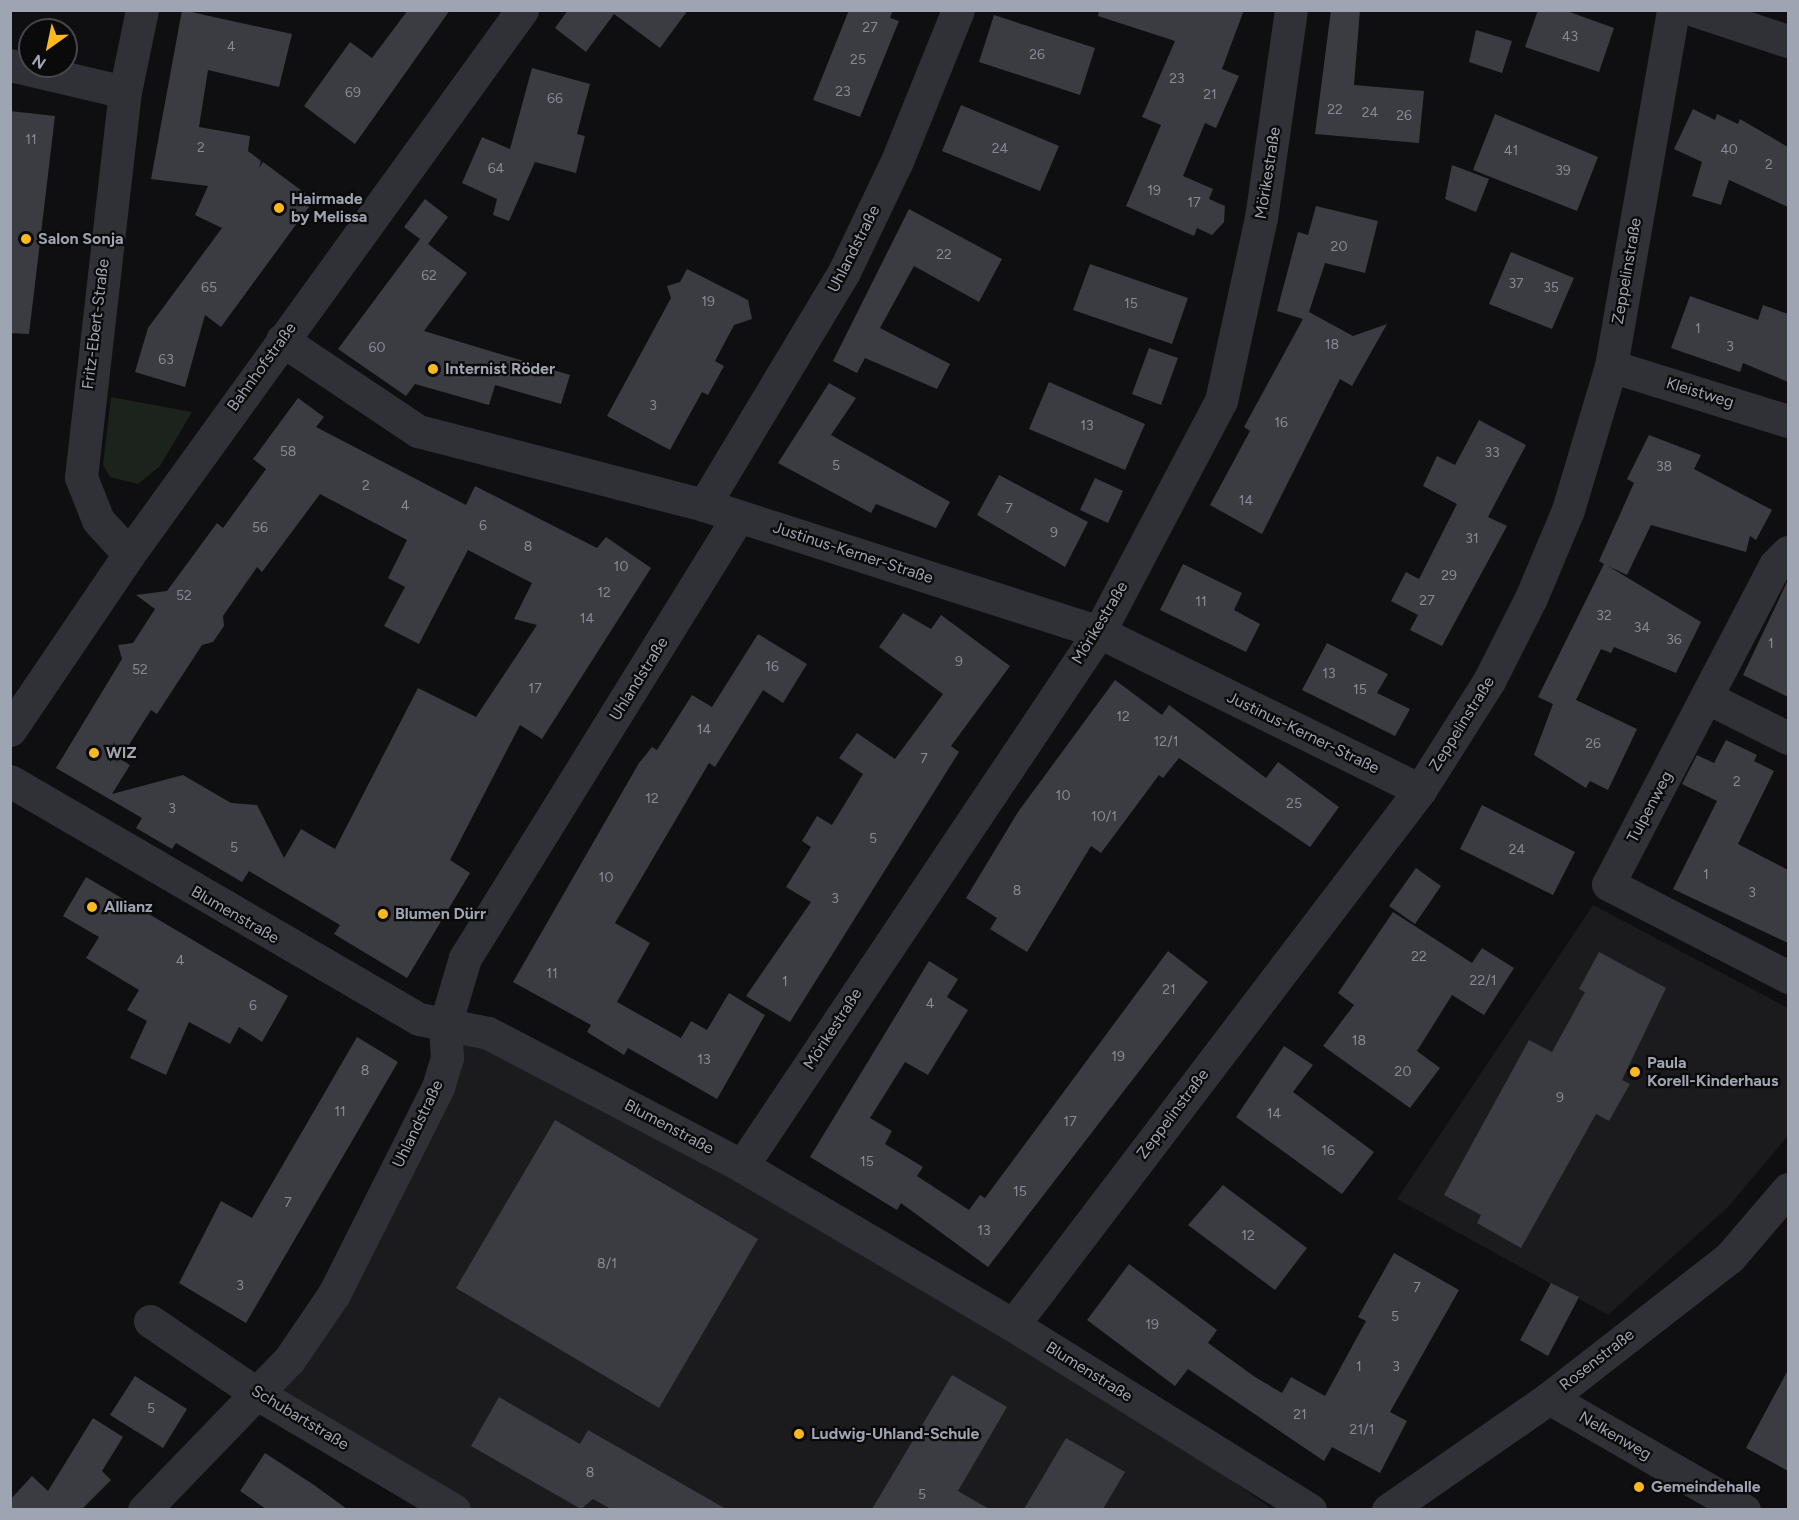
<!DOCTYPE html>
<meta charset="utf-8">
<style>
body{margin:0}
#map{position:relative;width:1799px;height:1520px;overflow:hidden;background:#0f0f11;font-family:Figtree,sans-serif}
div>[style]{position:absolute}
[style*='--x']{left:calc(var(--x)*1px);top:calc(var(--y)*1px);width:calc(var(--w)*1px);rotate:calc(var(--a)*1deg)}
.built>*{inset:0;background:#1b1b1e}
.green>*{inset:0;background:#1b231c}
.building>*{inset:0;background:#3b3c41}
.minor>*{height:33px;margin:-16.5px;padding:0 16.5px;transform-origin:16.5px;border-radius:16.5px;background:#303136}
.dots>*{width:16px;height:16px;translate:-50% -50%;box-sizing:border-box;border:3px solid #0a0a0b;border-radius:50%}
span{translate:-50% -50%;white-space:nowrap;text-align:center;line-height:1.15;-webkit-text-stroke:4.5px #0a0a0b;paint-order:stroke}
.number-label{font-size:14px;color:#868a96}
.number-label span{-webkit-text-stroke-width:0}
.street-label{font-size:16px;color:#9fa4b2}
.poi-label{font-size:16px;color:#9fa4b2;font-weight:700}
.left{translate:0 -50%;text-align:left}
.frame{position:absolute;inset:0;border:12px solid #9fa4b2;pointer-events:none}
.north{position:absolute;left:18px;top:18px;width:60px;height:60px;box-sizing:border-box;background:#0a0a0b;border:2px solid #46484e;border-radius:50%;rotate:213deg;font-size:16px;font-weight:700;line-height:24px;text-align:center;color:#9fa4b2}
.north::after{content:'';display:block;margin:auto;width:21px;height:27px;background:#fbb91d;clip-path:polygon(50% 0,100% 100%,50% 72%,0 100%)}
</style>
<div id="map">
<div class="built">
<i style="clip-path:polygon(1593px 905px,1788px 1008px,1788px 1136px,1727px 1208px,1608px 1315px,1397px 1199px)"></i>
<i style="clip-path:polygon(445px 1025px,1013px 1325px,1272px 1509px,454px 1509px,256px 1393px,438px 1087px)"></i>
</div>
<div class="green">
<i style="clip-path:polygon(111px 397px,192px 412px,160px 466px,138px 484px,110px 477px,103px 465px)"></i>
</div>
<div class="building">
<i style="clip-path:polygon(182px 10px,292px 34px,279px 87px,208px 70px,199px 127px,250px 136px,248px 151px,261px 161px,259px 168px,263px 162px,314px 200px,221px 327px,205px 315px,185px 387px,135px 372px,148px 328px,222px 228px,195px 215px,208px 186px,151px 179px)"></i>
<i style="clip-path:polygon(408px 10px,450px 10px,355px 144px,304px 106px,350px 42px,372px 58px)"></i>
<i style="clip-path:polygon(568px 10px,688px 10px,660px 48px,614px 14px,586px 52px,555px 28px)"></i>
<i style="clip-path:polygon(849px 10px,893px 10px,890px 18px,899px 21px,860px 117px,813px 100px)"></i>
<i style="clip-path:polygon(1099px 10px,1244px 10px,1222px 69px,1239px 76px,1216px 128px,1205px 123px,1183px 176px,1213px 189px,1209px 199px,1225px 206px,1224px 222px,1212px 235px,1197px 228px,1194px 236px,1126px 206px,1161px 125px,1142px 117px,1175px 41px,1098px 16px)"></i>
<i style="clip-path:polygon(1331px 10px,1360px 10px,1354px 85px,1424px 91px,1419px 143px,1315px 134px)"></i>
<i style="clip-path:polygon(1538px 10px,1564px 10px,1614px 28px,1599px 72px,1525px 47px)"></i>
<i style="clip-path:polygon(994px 15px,1095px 48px,1080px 95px,979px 62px)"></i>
<i style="clip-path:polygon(1476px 30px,1512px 41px,1502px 73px,1469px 62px)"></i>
<i style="clip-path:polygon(532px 68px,590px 84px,577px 134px,585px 136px,576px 173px,535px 162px,509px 221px,493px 215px,497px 199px,462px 183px,482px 137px,510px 149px)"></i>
<i style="clip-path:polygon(961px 105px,1059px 146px,1040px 191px,942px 151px)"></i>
<i style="clip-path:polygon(1693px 109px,1715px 120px,1717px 114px,1738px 124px,1740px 119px,1788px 147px,1788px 207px,1729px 180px,1721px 205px,1692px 196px,1702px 162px,1674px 149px)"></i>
<i style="clip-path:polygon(10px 111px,55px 116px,29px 334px,10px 333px)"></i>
<i style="clip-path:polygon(1495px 114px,1598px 157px,1577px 211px,1473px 170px)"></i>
<i style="clip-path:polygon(1452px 165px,1489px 179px,1476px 212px,1445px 199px)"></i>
<i style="clip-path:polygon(425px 199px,448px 217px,428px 244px,467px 273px,424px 331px,570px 375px,561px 404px,495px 385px,489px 405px,415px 384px,406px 396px,338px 349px,420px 239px,404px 227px)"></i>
<i style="clip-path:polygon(1316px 206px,1378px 221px,1365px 273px,1325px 263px,1309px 312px,1353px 336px,1387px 324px,1352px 386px,1340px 379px,1262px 534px,1210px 505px,1250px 431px,1244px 427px,1303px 319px,1277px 311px,1298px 232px,1308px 235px)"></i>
<i style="clip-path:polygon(909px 209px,1002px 259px,979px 302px,914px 266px,880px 328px,950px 364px,937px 389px,865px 358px,857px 373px,833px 361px)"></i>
<i style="clip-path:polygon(1511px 252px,1574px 278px,1552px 329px,1489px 304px)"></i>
<i style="clip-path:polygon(1090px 264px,1188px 298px,1172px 344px,1073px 310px)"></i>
<i style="clip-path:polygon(687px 269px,748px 300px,752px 319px,734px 325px,715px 361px,724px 366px,708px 395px,702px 392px,670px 450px,607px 416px,671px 298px,667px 286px,680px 282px)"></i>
<i style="clip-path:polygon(1690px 296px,1758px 320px,1763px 305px,1788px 314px,1788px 382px,1743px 363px,1740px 372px,1671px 348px)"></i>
<i style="clip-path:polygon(1149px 348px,1178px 358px,1161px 405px,1132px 394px)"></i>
<i style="clip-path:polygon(1049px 382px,1145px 424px,1125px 470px,1029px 429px)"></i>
<i style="clip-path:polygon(829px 383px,856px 398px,831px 435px,950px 502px,936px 528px,876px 504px,871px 513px,778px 463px)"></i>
<i style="clip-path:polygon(evenodd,298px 398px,324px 417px,316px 427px,466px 505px,475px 486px,597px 548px,606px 537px,651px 568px,542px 739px,520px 725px,450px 860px,470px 873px,407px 978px,334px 934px,340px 925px,249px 871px,242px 882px,176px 843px,172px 849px,136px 828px,142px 818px,56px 768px,122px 659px,118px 645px,133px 643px,155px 609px,136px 595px,167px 591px,217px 523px,223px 528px,266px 469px,253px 459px,298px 398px,320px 494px,407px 540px,388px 578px,405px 587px,384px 626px,419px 644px,468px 550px,532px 583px,514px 619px,537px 625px,476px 717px,418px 688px,335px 849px,301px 829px,284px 858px,257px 805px,231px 803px,183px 775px,112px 794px,130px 765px,120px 759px,151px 710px,157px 714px,202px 645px,213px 642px,224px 626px,223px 616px,257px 567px,262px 572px,320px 494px)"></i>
<i style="clip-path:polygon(1479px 420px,1526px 445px,1488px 517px,1507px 526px,1442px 646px,1410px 630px,1418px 615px,1391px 601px,1406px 572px,1419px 579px,1457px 504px,1423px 486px,1437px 456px,1455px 465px)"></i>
<i style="clip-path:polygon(1649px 435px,1701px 455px,1694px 469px,1772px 510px,1756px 540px,1750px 536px,1746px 552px,1651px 525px,1627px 575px,1608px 566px,1701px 622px,1676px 673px,1614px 647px,1611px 653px,1601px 649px,1576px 700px,1637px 729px,1608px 790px,1590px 781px,1586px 788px,1534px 755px,1553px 704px,1538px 697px,1604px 564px,1599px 561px,1634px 483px,1627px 479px)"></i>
<i style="clip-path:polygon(999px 475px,1088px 522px,1065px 567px,977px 515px)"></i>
<i style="clip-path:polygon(1095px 478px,1123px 491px,1108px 523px,1080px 510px)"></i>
<i style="clip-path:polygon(1183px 564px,1242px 593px,1234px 610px,1260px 624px,1246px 652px,1160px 610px)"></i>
<i style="clip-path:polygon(1788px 580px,1788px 697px,1743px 675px)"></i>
<i style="clip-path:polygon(903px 613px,931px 629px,941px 615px,1010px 666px,951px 746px,959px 752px,790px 1022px,746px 996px,811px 902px,786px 887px,811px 847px,802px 841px,817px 816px,832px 825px,863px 774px,839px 758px,857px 733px,895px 759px,943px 694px,879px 647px)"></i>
<i style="clip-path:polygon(758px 634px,807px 664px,783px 703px,763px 690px,715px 767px,709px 763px,615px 923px,650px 943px,617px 1002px,681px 1038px,691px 1021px,707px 1030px,729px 993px,765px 1015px,717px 1099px,628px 1048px,624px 1055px,587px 1032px,591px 1025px,513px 982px,639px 763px,652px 747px,657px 750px,692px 695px,712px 707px)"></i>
<i style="clip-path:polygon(1327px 643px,1388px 674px,1377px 693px,1410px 709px,1395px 736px,1302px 690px)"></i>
<i style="clip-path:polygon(1115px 680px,1162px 715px,1169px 705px,1266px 778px,1278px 762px,1339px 807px,1310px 847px,1179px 758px,1163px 778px,1159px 775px,1101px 853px,1091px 846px,1027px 952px,990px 929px,997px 918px,966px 898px,1018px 812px)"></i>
<i style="clip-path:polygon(1726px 740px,1757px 755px,1754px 761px,1774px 771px,1738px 844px,1788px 870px,1788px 943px,1673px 889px,1717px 801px,1682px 784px,1697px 755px,1714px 763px)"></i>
<i style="clip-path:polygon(1482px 805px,1575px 852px,1553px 895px,1460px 849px)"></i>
<i style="clip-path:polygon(1416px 868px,1441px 886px,1415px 924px,1389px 906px)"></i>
<i style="clip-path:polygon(86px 877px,288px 996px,262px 1042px,239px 1027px,230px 1044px,189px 1022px,166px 1075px,130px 1058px,147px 1021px,127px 1010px,139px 990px,86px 958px,99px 937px,63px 916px)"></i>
<i style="clip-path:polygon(1393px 912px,1472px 963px,1482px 948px,1514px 968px,1484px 1015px,1452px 995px,1417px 1051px,1440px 1068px,1410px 1108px,1323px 1046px,1354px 1005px,1338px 993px)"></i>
<i style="clip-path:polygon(1168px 951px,1208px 982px,988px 1267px,901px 1203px,897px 1210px,810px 1157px,929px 961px,958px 979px,947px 997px,968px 1010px,928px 1075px,905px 1062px,870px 1118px,892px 1131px,885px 1144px,923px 1167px,917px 1176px,969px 1210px,980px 1195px,985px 1198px)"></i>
<i style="clip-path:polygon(1599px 952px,1666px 988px,1622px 1080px,1630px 1084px,1609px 1121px,1596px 1114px,1521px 1248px,1477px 1223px,1481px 1215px,1444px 1195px,1529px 1040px,1552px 1052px,1585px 992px,1579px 989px)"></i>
<i style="clip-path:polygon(357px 1037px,398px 1062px,246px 1323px,179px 1283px,221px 1201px,252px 1218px)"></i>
<i style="clip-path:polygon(1284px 1046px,1313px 1065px,1293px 1092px,1374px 1152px,1342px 1194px,1236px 1117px)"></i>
<i style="clip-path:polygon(555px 1120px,758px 1239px,659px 1408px,456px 1288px)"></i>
<i style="clip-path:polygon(1223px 1185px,1307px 1248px,1275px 1290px,1188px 1225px)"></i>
<i style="clip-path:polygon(1394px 1253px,1459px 1290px,1390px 1412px,1407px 1421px,1380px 1473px,1332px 1447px,1324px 1461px,1188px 1369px,1175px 1386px,1087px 1320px,1129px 1264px,1217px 1330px,1208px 1343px,1255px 1377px,1282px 1393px,1291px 1377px,1325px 1396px,1366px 1321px,1358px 1317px)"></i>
<i style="clip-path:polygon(1551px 1283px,1579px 1297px,1548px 1356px,1520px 1340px)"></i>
<i style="clip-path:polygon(1788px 1370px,1788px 1471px,1746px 1448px)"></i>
<i style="clip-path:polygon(952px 1375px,1007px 1407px,958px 1491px,989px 1509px,872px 1509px)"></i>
<i style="clip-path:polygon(135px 1376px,187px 1409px,163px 1448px,110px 1415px)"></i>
<i style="clip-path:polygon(499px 1397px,580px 1444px,588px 1430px,726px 1509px,611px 1509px,593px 1499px,581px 1509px,471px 1446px)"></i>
<i style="clip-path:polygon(93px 1418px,123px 1437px,102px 1471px,111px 1480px,82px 1509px,10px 1509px,10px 1500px,32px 1476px,48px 1491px)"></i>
<i style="clip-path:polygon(1066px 1438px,1125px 1472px,1103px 1509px,1024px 1509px)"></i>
<i style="clip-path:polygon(265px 1453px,314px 1485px,347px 1509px,266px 1509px,240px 1491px)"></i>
</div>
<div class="minor">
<i style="--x:1694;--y:10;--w:99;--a:18.3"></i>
<i style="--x:10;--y:65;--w:118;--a:13.2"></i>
<i style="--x:282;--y:340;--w:164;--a:33.8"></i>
<i style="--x:418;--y:431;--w:295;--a:14.5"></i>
<i style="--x:704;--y:505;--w:415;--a:17.8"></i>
<i style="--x:1099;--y:632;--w:358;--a:26.2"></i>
<i style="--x:1611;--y:366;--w:185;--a:17.3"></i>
<i style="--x:704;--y:505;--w:272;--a:-59"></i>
<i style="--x:844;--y:272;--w:123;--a:-64.5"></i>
<i style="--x:897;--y:161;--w:163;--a:-68"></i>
<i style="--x:1788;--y:552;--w:18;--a:135"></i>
<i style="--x:1775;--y:565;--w:360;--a:117.6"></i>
<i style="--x:1608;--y:884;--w:203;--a:27.3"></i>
<i style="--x:129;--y:554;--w:46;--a:-132.4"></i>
<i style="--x:98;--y:520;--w:46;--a:-111.6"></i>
<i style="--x:81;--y:477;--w:388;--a:-83.5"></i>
<i style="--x:125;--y:92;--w:84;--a:-78.3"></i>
<i style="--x:1708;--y:698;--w:89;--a:26.6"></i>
<i style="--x:10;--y:730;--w:212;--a:-55.9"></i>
<i style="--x:129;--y:554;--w:671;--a:-54.15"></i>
<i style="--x:10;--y:781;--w:473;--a:30.2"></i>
<i style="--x:419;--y:1019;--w:70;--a:11.5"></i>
<i style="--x:488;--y:1033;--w:287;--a:27.6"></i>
<i style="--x:742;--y:1166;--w:314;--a:30.4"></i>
<i style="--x:1013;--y:1325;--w:350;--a:31.9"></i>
<i style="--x:742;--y:1166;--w:642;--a:-56.24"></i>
<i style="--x:1099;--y:632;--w:261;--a:-62.2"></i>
<i style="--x:1221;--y:401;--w:187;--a:-77.7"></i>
<i style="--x:1261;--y:218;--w:210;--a:-81.8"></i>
<i style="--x:150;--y:1321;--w:128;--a:34.2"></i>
<i style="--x:256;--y:1393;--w:230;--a:30.6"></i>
<i style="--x:1013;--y:1325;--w:672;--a:-52.74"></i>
<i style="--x:1420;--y:790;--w:129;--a:-57.7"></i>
<i style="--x:1489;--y:681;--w:93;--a:-63.2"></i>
<i style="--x:1531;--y:598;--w:95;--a:-67.2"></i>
<i style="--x:1568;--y:510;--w:150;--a:-73.4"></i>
<i style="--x:1611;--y:366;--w:361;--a:-80.1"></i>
<i style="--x:1549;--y:1398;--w:225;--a:29.9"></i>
<i style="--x:144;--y:1510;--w:209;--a:-46"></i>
<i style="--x:289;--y:1360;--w:80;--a:-55.7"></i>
<i style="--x:334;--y:1294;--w:232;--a:-63.3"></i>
<i style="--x:438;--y:1087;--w:31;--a:-73"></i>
<i style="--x:447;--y:1057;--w:32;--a:-94"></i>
<i style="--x:445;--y:1025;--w:70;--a:-73.4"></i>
<i style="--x:465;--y:958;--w:519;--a:-58.24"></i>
<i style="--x:1388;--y:1510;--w:196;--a:-34.8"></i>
<i style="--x:1549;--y:1398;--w:229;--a:-37.9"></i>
<i style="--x:1730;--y:1257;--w:89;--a:-49.5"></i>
</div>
<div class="dots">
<i style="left:279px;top:208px;background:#fbb91d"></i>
<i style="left:26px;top:239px;background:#fbb91d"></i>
<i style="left:433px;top:369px;background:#fbb91d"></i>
<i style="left:94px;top:753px;background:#fbb91d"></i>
<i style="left:92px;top:907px;background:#fbb91d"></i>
<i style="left:383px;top:914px;background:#fbb91d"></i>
<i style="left:1635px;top:1072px;background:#fbb91d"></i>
<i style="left:799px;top:1434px;background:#fbb91d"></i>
<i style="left:1639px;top:1487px;background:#fbb91d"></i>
</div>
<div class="number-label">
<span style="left:870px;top:28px">27</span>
<span style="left:1570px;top:37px">43</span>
<span style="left:231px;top:47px">4</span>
<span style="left:1037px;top:55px">26</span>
<span style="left:858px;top:60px">25</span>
<span style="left:1177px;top:79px">23</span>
<span style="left:843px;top:92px">23</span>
<span style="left:353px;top:93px">69</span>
<span style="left:1210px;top:95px">21</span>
<span style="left:555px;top:99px">66</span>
<span style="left:1335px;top:110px">22</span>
<span style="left:1370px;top:113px">24</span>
<span style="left:1404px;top:116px">26</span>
<span style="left:31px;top:140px">11</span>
<span style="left:201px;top:148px">2</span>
<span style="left:1000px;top:149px">24</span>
<span style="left:1729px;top:150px">40</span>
<span style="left:1511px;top:151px">41</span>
<span style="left:1769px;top:165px">2</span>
<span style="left:496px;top:169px">64</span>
<span style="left:1563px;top:171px">39</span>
<span style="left:1154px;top:191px">19</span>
<span style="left:1194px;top:203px">17</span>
<span style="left:1339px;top:247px">20</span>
<span style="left:944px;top:255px">22</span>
<span style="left:429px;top:276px">62</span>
<span style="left:1516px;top:284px">37</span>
<span style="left:209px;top:288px">65</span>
<span style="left:1551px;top:288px">35</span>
<span style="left:708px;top:302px">19</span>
<span style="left:1131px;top:304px">15</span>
<span style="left:1698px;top:329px">1</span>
<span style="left:1332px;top:345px">18</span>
<span style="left:1730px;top:347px">3</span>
<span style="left:377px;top:348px">60</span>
<span style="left:166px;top:360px">63</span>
<span style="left:653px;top:406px">3</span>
<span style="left:1281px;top:423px">16</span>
<span style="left:1087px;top:426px">13</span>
<span style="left:288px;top:452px">58</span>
<span style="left:1492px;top:453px">33</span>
<span style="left:836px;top:466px">5</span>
<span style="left:1664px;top:467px">38</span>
<span style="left:366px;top:486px">2</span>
<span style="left:1246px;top:501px">14</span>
<span style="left:405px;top:506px">4</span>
<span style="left:1009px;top:509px">7</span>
<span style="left:483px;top:526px">6</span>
<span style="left:260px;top:528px">56</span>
<span style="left:1054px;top:533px">9</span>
<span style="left:1472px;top:539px">31</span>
<span style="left:528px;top:547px">8</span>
<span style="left:621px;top:567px">10</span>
<span style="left:1449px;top:576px">29</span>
<span style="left:604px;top:593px">12</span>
<span style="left:184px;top:596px">52</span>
<span style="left:1427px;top:601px">27</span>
<span style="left:1201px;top:602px">11</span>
<span style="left:1604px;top:616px">32</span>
<span style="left:587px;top:619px">14</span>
<span style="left:1642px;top:628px">34</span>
<span style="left:1674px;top:640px">36</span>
<span style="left:1771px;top:644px">1</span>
<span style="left:959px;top:662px">9</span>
<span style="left:772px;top:667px">16</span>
<span style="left:140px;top:670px">52</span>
<span style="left:1329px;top:674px">13</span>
<span style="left:535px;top:689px">17</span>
<span style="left:1360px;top:690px">15</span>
<span style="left:1123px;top:717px">12</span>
<span style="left:704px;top:730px">14</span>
<span style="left:1166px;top:742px">12/1</span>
<span style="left:1593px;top:744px">26</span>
<span style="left:924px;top:759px">7</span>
<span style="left:1737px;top:782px">2</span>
<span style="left:1063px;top:796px">10</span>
<span style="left:652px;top:799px">12</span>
<span style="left:1294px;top:804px">25</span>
<span style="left:172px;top:809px">3</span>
<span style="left:1104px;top:817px">10/1</span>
<span style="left:873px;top:839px">5</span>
<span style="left:234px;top:848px">5</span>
<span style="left:1517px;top:850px">24</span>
<span style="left:1706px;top:875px">1</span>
<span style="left:606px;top:878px">10</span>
<span style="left:1017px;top:891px">8</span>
<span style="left:1752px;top:893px">3</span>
<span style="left:835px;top:899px">3</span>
<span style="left:1419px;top:957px">22</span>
<span style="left:180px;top:961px">4</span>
<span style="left:552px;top:974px">11</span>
<span style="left:1483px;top:981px">22/1</span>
<span style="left:785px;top:982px">1</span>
<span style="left:1169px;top:990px">21</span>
<span style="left:930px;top:1004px">4</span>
<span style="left:253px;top:1006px">6</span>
<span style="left:1359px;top:1041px">18</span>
<span style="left:1118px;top:1057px">19</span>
<span style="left:704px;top:1060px">13</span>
<span style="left:365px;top:1071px">8</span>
<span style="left:1403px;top:1072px">20</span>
<span style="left:1560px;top:1098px">9</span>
<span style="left:340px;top:1112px">11</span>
<span style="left:1274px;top:1114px">14</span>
<span style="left:1070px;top:1122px">17</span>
<span style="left:1328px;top:1151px">16</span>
<span style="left:867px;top:1162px">15</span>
<span style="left:1020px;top:1192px">15</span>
<span style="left:288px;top:1203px">7</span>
<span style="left:984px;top:1231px">13</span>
<span style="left:1248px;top:1236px">12</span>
<span style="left:607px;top:1264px">8/1</span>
<span style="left:240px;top:1286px">3</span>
<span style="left:1417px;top:1288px">7</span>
<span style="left:1395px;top:1317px">5</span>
<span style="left:1152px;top:1325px">19</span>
<span style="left:1359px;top:1367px">1</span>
<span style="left:1396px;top:1367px">3</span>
<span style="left:151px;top:1409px">5</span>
<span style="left:1300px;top:1415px">21</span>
<span style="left:1362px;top:1430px">21/1</span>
<span style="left:590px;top:1473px">8</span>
<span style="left:922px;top:1495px">5</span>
</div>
<div class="street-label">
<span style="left:1268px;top:173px;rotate:-81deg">Mörikestraße</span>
<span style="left:854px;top:249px;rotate:-63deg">Uhlandstraße</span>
<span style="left:1627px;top:271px;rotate:-80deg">Zeppelinstraße</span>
<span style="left:96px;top:324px;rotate:-83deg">Fritz-Ebert-Straße</span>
<span style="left:262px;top:367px;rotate:-54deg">Bahnhofstraße</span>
<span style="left:1700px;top:393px;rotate:17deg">Kleistweg</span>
<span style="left:853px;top:553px;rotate:18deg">Justinus-Kerner-Straße</span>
<span style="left:1100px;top:623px;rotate:-59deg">Mörikestraße</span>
<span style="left:639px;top:679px;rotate:-58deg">Uhlandstraße</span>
<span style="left:1462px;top:724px;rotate:-58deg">Zeppelinstraße</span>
<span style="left:1303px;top:733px;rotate:26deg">Justinus-Kerner-Straße</span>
<span style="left:1650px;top:807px;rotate:-62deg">Tulpenweg</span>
<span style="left:235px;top:915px;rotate:30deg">Blumenstraße</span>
<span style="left:833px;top:1029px;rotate:-57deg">Mörikestraße</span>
<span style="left:1173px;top:1114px;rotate:-53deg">Zeppelinstraße</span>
<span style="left:418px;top:1124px;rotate:-64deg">Uhlandstraße</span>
<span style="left:669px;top:1127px;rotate:28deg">Blumenstraße</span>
<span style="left:1597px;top:1360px;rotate:-38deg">Rosenstraße</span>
<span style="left:1089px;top:1372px;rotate:32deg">Blumenstraße</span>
<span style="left:300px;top:1418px;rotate:31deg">Schubartstraße</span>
<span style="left:1615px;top:1436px;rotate:30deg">Nelkenweg</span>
</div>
<div class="poi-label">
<span class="left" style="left:291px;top:208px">Hairmade<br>by Melissa</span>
<span class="left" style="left:38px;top:239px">Salon Sonja</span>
<span class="left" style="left:445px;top:369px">Internist Röder</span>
<span class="left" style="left:106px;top:753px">WIZ</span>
<span class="left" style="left:104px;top:907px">Allianz</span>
<span class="left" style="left:395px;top:914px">Blumen Dürr</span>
<span class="left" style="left:1647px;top:1072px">Paula<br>Korell-Kinderhaus</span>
<span class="left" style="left:811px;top:1434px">Ludwig-Uhland-Schule</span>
<span class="left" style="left:1651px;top:1487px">Gemeindehalle</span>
</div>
<div class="frame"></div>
<div class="north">N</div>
</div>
